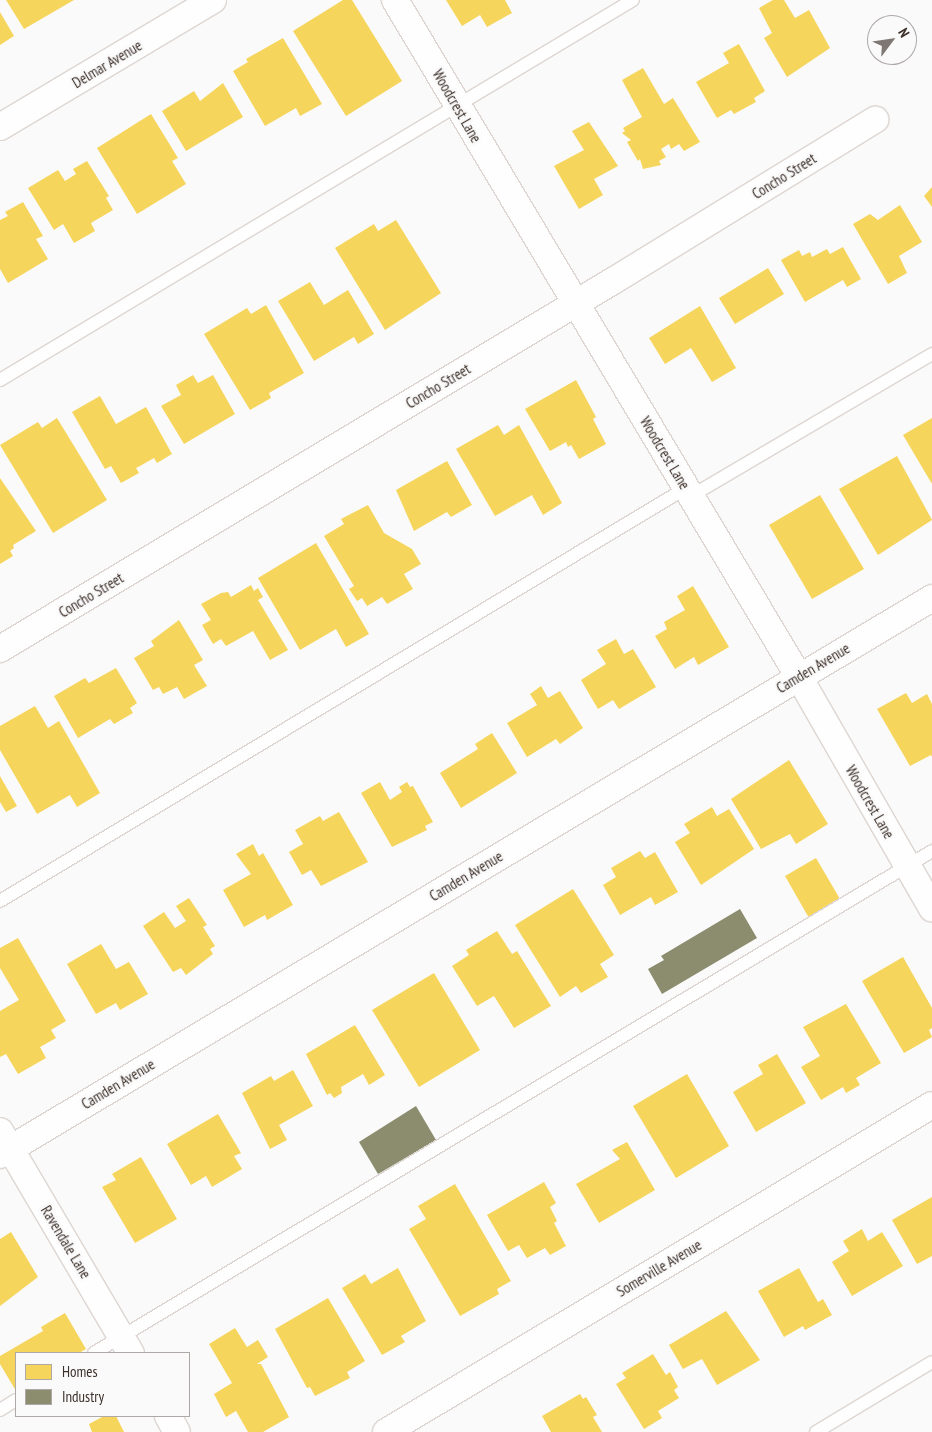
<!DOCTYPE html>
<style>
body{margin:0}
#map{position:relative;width:932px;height:1432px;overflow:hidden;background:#fafafa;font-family:"PT Sans Narrow",sans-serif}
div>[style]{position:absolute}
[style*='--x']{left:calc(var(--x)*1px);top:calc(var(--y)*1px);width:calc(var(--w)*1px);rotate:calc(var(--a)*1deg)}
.homes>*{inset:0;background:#f6d55c}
.industry>*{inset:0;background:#8c8c6e}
.roads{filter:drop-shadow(1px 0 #ddd6d2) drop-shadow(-1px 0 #ddd6d2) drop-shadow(0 1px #ddd6d2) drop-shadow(0 -1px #ddd6d2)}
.service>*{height:12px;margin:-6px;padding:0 6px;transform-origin:6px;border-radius:6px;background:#fefefe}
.minor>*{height:26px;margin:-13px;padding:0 13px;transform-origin:13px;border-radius:13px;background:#fefefe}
span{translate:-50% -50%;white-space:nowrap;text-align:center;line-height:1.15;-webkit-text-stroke:5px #fafafa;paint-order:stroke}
.street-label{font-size:15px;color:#3d302a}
.legend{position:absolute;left:15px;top:1352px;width:175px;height:65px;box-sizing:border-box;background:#fafafa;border:1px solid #aea9a7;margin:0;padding:6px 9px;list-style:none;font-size:15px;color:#3d302a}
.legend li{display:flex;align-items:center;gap:10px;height:25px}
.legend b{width:25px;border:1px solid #aea9a7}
.north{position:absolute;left:867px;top:15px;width:50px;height:50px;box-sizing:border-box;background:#fafafa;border:1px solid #aea9a7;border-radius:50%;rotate:59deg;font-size:14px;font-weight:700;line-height:20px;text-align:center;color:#3d302a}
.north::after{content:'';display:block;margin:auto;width:18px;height:22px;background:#7f7773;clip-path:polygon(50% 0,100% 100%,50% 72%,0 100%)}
</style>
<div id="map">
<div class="homes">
<i style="clip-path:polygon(6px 0,74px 0,24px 29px)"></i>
<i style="clip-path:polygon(343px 0,352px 0,402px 81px,346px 116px,293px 31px)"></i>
<i style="clip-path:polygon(446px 0,505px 0,512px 13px,487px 27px,480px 15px,462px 26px)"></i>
<i style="clip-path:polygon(773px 0,784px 0,795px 18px,809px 10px,830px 48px,787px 77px,764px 38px,772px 33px,759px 8px)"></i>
<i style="clip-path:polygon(0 12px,14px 36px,0 45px)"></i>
<i style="clip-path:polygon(283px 38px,322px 104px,300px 116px,296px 108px,265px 126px,233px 71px,248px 62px,246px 59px)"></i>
<i style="clip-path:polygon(739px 44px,765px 91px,754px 98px,756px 102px,734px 114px,731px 110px,717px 118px,696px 82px,729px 63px,723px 53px)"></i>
<i style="clip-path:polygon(643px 68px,664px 104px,673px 98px,700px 142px,684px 151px,679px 144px,671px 149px,669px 144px,661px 149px,666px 157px,659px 161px,661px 165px,643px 169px,640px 159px,638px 161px,627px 142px,631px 140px,622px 133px,625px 131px,623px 128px,642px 117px,622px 80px)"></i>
<i style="clip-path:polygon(223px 83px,243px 117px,186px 151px,162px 111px,194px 91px,200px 101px)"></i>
<i style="clip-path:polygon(151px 114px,178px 158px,172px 161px,186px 184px,137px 214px,97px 148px)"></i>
<i style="clip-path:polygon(589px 122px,618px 166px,594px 179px,603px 195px,579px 209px,554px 166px,584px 150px,572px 131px)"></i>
<i style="clip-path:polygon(87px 161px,109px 196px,106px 198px,113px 210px,91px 223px,95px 231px,74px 243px,63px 224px,54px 230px,28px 188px,58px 170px,65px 181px,76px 174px,73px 169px)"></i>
<i style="clip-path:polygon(932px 187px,932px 207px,924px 196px)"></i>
<i style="clip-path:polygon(23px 202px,43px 236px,36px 239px,48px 259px,8px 283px,0 269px,0 220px,8px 216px,5px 212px)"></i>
<i style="clip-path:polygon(900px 205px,922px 242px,899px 256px,907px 273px,888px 284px,853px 224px,870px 214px,878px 220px)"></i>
<i style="clip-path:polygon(396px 220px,441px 293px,385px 330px,335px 248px,374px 224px,378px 231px)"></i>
<i style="clip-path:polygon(843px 247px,861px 279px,847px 287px,843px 280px,805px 302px,781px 260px,799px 250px,802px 256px,810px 252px,812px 257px,827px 249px,830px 254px)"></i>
<i style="clip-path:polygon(768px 268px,784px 294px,735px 324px,719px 298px)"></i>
<i style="clip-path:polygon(310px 282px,324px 305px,348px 290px,374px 334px,358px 344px,354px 337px,314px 361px,278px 301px)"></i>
<i style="clip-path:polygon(266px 305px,304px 373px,269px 393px,271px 398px,250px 410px,204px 334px,247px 308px,251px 314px)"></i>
<i style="clip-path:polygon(700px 306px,736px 368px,712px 382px,691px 348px,665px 364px,649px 338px)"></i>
<i style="clip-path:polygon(193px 375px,198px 383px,213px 375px,235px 414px,184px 444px,161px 406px,181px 395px,176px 385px)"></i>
<i style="clip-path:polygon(576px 380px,596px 417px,593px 419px,606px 444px,579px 459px,571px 445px,568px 447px,566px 442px,550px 451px,525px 409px)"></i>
<i style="clip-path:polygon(100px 396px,116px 424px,146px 407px,172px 454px,157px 463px,154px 458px,140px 466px,136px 468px,139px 473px,121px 483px,111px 466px,105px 469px,72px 412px)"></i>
<i style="clip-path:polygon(57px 418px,107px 500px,53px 533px,0 445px,38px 422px,42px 428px)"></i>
<i style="clip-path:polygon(932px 418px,932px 484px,903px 435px)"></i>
<i style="clip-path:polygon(498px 425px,504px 435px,519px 425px,562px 503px,543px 515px,532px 495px,495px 516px,456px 449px)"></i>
<i style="clip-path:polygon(897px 456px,932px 520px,878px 555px,839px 489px)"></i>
<i style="clip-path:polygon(447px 461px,472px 505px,451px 517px,447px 512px,414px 531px,396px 490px)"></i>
<i style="clip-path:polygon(0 478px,36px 531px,13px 545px,14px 548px,10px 551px,13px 556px,0 564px)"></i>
<i style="clip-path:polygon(820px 495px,864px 569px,812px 599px,769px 525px)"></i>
<i style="clip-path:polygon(368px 505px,384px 533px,412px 549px,421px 564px,404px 574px,413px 589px,387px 604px,382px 597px,367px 606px,362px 598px,357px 601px,349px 589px,354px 586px,324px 536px,344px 524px,341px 519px)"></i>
<i style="clip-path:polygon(316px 543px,369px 634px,346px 647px,336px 629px,300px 650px,258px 578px)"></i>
<i style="clip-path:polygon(251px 585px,254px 591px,258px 588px,263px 597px,258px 600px,288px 650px,270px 660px,253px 631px,226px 646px,221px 639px,213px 644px,202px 625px,211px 620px,201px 604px,221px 593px,228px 592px,231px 597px)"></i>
<i style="clip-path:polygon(693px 586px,729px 647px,698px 665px,694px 657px,675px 669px,655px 636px,667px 629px,664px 622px,685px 610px,677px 596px)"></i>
<i style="clip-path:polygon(179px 620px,203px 660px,194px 665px,207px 686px,184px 699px,177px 687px,163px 694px,159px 687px,153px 690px,134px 658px,154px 646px,151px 641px)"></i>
<i style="clip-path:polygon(616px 639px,624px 654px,633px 649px,656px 687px,619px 709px,613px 700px,598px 709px,581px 680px,606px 664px,597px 650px)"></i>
<i style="clip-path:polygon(116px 668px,137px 703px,130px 708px,133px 713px,114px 724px,110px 719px,78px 738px,54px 696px,85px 678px,89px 683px)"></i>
<i style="clip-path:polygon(541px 686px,548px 698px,560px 691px,583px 728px,560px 744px,556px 739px,527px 757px,507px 723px,537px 705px,530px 694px)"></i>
<i style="clip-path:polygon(906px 693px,912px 703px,927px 694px,932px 704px,932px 757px,931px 755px,910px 766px,877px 709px)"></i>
<i style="clip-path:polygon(35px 706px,48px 728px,59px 721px,100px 793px,77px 807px,70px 795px,37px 814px,0 750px,0 726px)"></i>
<i style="clip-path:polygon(492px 733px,517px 773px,461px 808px,440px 773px,478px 749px,475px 744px)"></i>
<i style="clip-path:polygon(789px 760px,828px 824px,796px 844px,790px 834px,761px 849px,731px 799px)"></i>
<i style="clip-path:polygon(0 776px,17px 806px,6px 812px,0 802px)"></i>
<i style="clip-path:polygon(380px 782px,390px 800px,402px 792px,399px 787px,407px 782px,410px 787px,413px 786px,433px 822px,425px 826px,427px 830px,392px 847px,361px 793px)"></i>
<i style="clip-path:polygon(712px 807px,717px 816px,729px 809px,754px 849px,701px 885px,675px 842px,690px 833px,684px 824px)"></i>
<i style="clip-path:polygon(339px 812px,368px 862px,321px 886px,311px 870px,302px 875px,289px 852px,303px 844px,295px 830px,320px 816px,323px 821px)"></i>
<i style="clip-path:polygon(253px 844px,259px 856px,263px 853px,293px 905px,267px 920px,265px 915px,244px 927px,223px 890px,251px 874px,236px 854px)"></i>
<i style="clip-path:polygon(640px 851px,645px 858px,655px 852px,678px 892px,655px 905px,651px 897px,620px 915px,603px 885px,616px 877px,611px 868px)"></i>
<i style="clip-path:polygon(816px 858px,840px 899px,809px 918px,785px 876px)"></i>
<i style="clip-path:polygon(573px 889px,614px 955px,600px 964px,608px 977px,581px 993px,576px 986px,560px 997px,515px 925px)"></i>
<i style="clip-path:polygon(189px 898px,207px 925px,203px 927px,215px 946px,210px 949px,213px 954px,186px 975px,181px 968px,173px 972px,143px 926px,164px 912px,175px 928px,186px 921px,176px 906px)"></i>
<i style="clip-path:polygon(497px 931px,512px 954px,517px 951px,551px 1006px,514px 1028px,494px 996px,477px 1006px,452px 966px,469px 955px,466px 950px)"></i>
<i style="clip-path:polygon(18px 938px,66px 1021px,51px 1030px,56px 1038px,40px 1047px,46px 1058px,18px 1074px,6px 1054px,0 1057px,0 1011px,19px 1000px,0 968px,0 948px)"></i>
<i style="clip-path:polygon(101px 944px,116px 969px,129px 962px,148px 994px,120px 1010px,116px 1003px,96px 1014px,67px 964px)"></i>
<i style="clip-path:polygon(903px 957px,932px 1008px,932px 1028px,929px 1030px,932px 1037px,904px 1053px,862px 981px)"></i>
<i style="clip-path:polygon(434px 973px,480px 1050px,419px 1087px,372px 1010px)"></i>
<i style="clip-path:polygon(846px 1004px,881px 1063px,856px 1078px,860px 1085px,846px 1093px,843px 1087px,821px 1100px,801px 1067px,820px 1056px,803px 1027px)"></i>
<i style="clip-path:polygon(355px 1025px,385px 1075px,369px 1085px,363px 1074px,341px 1087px,342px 1093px,334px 1098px,330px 1093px,327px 1095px,306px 1054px)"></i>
<i style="clip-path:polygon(777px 1054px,806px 1103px,756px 1132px,733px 1092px,763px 1074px,758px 1065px)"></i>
<i style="clip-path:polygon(293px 1070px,313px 1106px,279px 1125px,287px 1140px,270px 1149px,242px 1093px,271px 1076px,274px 1081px)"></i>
<i style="clip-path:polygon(687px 1074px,729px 1146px,676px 1178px,633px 1106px)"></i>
<i style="clip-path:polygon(218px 1114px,241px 1153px,234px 1156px,242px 1169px,212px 1187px,206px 1176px,191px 1185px,167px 1144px)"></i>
<i style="clip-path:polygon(627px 1142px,655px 1190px,599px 1223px,576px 1184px,620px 1159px,612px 1150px)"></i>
<i style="clip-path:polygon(141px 1157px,177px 1219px,135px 1243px,102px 1187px,116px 1180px,112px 1174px)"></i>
<i style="clip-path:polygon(544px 1182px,556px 1203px,550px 1207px,557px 1221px,554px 1223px,566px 1246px,550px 1255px,545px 1248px,527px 1258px,519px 1245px,508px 1251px,487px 1215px)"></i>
<i style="clip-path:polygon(455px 1184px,511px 1281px,497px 1289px,499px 1294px,460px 1316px,409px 1229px,426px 1219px,418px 1206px)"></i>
<i style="clip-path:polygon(932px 1197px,932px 1256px,917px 1264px,892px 1220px)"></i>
<i style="clip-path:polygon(862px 1229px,868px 1241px,882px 1232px,903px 1266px,852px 1296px,832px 1262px,849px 1251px,843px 1241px)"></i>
<i style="clip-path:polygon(11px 1232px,38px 1277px,0 1306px,0 1239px)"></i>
<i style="clip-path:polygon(398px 1268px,426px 1321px,401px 1336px,405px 1342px,382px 1355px,342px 1288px,365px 1274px,371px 1284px)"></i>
<i style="clip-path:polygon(799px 1268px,818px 1302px,823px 1299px,832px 1315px,805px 1330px,803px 1326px,784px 1337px,758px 1291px)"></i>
<i style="clip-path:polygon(328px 1298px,365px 1361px,347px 1372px,350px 1378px,315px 1396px,310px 1387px,307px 1388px,275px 1329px)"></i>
<i style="clip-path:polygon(726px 1311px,760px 1360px,717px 1385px,702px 1359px,683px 1369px,669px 1345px)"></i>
<i style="clip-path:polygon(65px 1313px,86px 1349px,79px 1353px,16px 1353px,16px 1391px,0 1364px,0 1356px,43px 1331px,41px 1327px)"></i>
<i style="clip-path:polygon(235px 1328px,247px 1347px,258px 1340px,268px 1357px,257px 1364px,261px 1364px,289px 1417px,263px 1432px,248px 1432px,236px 1411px,226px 1417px,214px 1394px,232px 1383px,209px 1344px)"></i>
<i style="clip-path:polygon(653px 1354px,666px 1375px,670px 1372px,678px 1387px,674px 1390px,679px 1398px,658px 1411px,662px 1418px,644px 1429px,616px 1384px,626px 1378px,622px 1373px)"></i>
<i style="clip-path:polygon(580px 1394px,583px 1399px,586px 1397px,597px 1415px,593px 1417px,602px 1432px,551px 1432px,542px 1416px)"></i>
<i style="clip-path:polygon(104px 1416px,116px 1416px,124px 1432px,92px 1432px,89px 1424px)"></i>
</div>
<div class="industry">
<i style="clip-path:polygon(740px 909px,757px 938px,662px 994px,648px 969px,664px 960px,661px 956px)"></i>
<i style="clip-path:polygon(416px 1106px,436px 1140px,378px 1174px,359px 1142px)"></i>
</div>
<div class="roads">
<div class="service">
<i style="--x:0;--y:380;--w:738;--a:-30.98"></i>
<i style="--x:691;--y:496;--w:280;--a:-30.5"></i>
<i style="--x:0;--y:901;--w:801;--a:-31.05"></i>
<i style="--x:94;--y:1353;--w:977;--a:-30.92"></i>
<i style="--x:0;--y:1410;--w:19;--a:-32"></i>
<i style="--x:816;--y:1432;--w:135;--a:-31.1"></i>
</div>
<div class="minor">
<i style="--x:395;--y:0;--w:788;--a:59.17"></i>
<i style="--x:799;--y:677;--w:267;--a:60.1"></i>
<i style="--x:0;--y:127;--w:248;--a:-30.8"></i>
<i style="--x:0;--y:649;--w:715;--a:-30.98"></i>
<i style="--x:613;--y:281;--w:308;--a:-31.6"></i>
<i style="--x:0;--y:1131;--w:258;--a:59.5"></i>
<i style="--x:0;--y:1155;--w:1086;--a:-30.86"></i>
<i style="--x:168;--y:1416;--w:18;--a:61"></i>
<i style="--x:386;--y:1432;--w:636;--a:-30.92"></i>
</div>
</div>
<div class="street-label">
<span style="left:107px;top:64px;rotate:-31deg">Delmar Avenue</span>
<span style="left:457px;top:106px;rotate:60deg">Woodcrest Lane</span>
<span style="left:784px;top:176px;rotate:-32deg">Concho Street</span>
<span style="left:438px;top:386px;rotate:-31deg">Concho Street</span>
<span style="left:665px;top:453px;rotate:59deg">Woodcrest Lane</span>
<span style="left:91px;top:595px;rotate:-31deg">Concho Street</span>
<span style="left:813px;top:668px;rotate:-31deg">Camden Avenue</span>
<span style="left:870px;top:802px;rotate:60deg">Woodcrest Lane</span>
<span style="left:466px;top:876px;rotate:-31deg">Camden Avenue</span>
<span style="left:118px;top:1084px;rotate:-31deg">Camden Avenue</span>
<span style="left:66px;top:1242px;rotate:59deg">Ravendale Lane</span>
<span style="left:659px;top:1268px;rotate:-31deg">Somerville Avenue</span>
</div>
<ul class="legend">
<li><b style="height:14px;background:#f6d55c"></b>Homes</li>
<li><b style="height:14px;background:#8c8c6e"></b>Industry</li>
</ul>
<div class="north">N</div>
</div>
